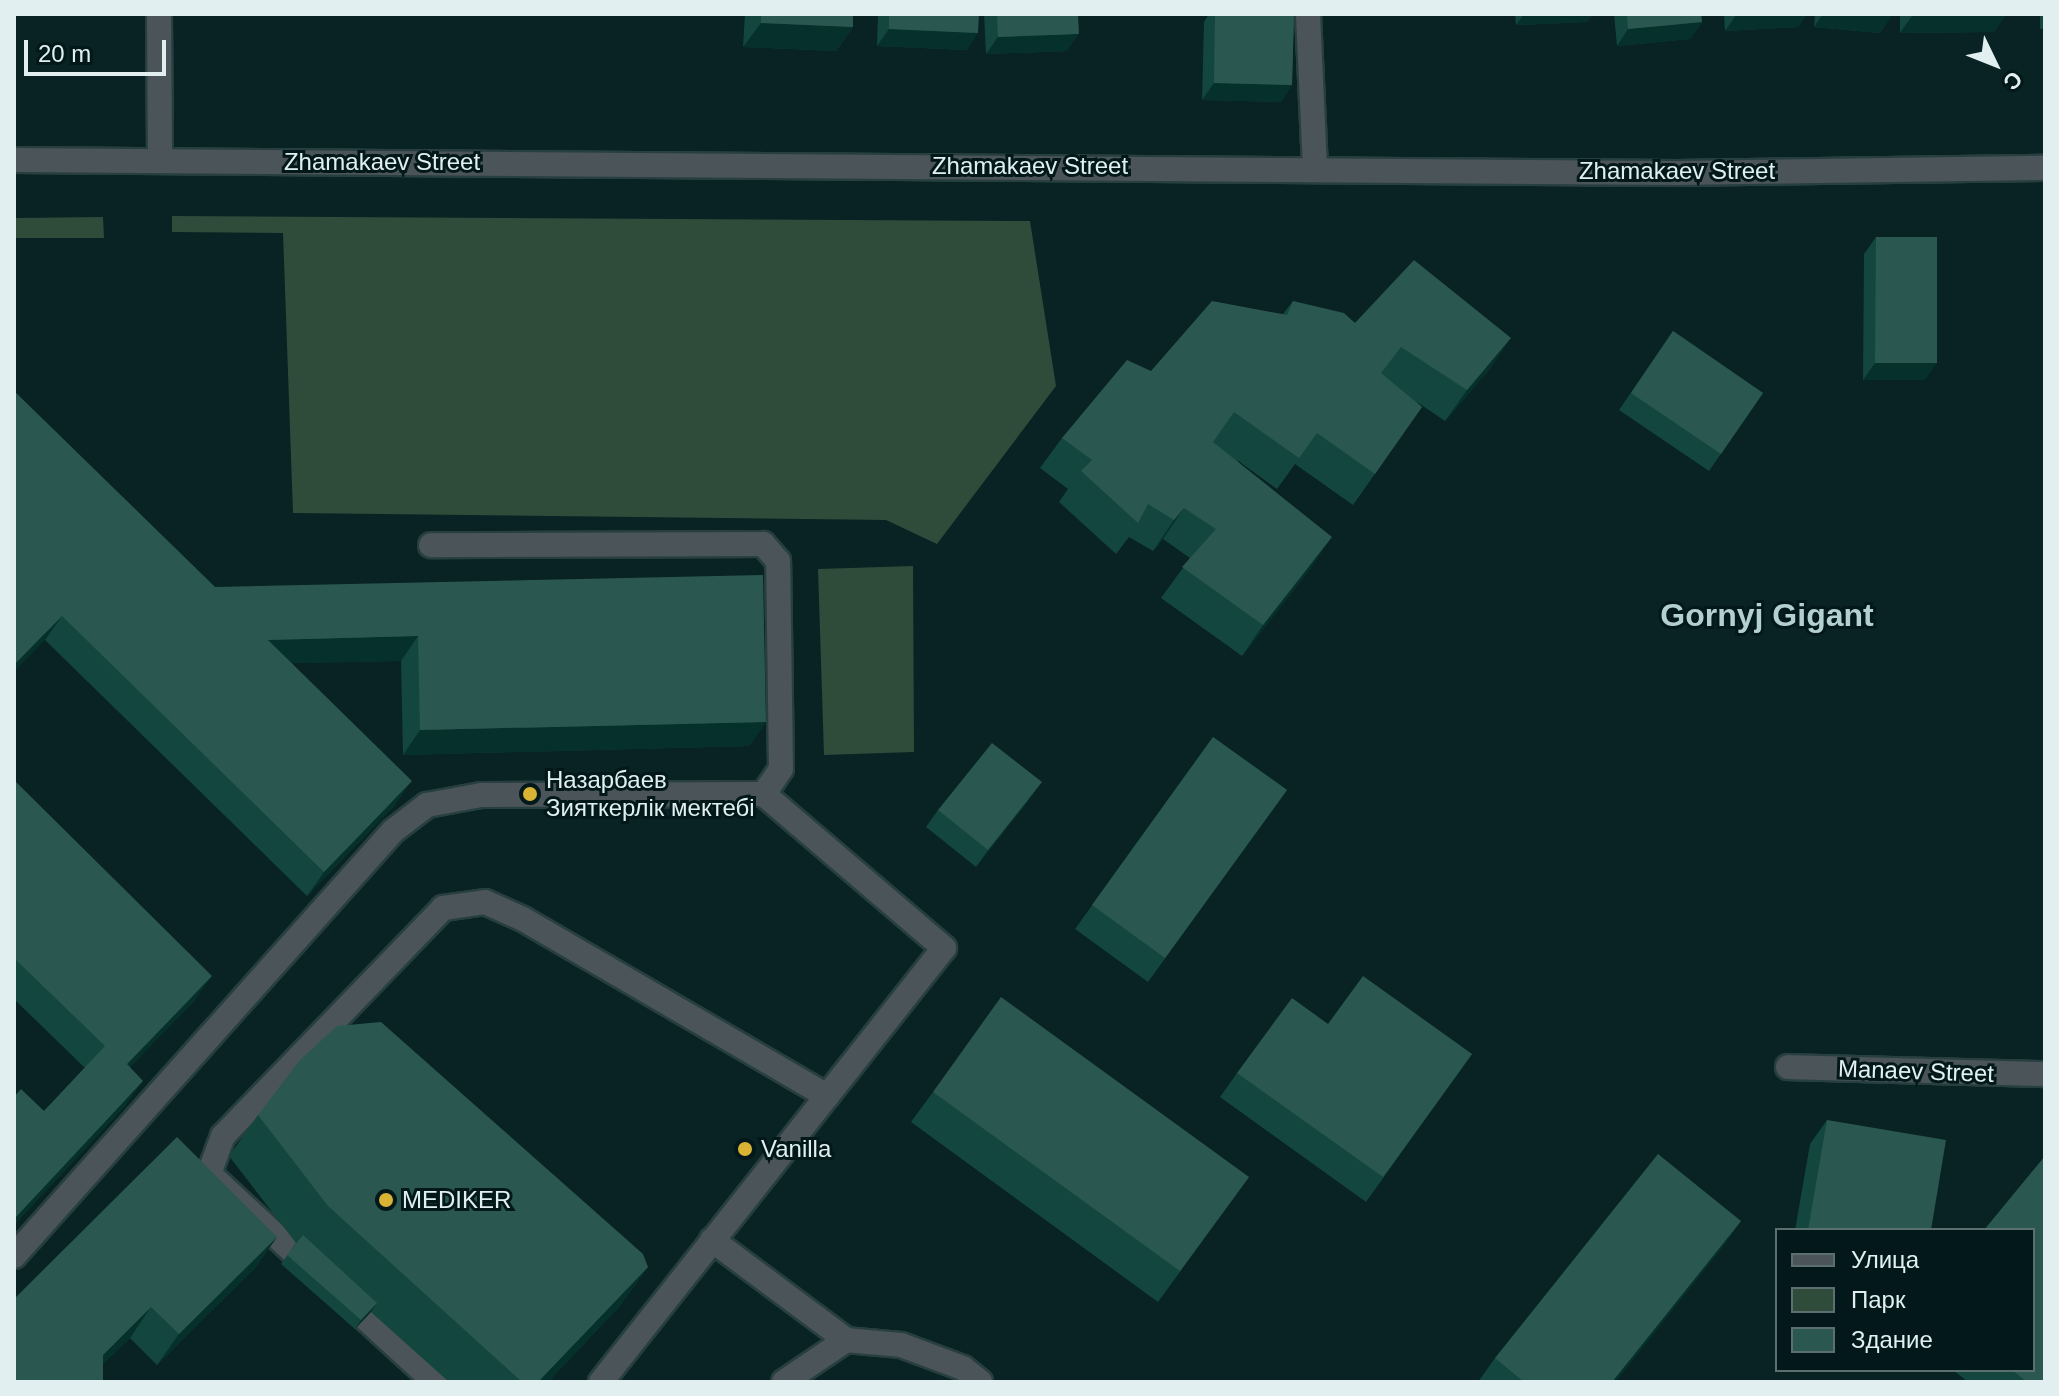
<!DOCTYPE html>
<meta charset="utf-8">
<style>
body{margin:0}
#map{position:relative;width:2059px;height:1396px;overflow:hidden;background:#092223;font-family:Arial,sans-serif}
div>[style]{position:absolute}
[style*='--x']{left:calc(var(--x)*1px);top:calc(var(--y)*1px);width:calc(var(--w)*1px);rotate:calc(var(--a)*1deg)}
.green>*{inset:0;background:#2f4b3a}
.roads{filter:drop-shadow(2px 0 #273f40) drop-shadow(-2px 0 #273f40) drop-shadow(0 2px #273f40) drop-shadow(0 -2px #273f40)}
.minor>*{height:24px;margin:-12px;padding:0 12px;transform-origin:12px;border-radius:12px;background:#4b5458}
.wall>*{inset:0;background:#13463e}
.shaded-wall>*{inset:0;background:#06302b}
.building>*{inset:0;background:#2a5851}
.dots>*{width:22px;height:22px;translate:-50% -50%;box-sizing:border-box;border:4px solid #02181a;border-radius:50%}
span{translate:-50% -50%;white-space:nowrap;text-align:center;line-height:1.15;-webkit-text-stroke:6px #02181a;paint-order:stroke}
.street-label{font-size:24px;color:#e1eff0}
.poi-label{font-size:24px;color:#e1eff0}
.left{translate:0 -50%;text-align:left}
.district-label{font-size:32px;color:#b3cfd0;font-weight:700}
.frame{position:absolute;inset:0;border:16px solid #e1eff0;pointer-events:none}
.legend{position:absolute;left:1775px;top:1228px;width:260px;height:144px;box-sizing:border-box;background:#02181a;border:2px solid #5b6e70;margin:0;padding:10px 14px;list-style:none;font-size:24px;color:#e1eff0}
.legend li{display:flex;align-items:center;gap:16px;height:40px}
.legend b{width:40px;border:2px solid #5b6e70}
.north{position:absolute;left:1955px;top:24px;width:80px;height:80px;-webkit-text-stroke:6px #02181a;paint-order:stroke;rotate:133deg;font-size:22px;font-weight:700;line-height:32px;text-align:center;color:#e1eff0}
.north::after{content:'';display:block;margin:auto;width:28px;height:36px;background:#e1eff0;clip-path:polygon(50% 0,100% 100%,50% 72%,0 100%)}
.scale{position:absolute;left:24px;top:40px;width:142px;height:36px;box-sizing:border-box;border:4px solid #e1eff0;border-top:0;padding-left:10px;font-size:24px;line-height:28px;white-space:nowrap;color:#e1eff0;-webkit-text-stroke:6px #02181a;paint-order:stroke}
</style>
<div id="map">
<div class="green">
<i style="clip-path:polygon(172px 216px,1030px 221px,1056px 386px,937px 544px,886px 520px,293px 513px,283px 233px,172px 232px)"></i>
<i style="clip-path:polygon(103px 217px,104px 238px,14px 238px,14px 218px)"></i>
<i style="clip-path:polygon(913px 566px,914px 752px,824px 755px,818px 569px)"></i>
</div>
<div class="roads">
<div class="minor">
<i style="--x:159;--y:14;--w:147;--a:89.6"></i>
<i style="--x:1308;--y:14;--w:154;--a:87.4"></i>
<i style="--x:14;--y:160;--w:1662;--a:0.45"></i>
<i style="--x:1676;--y:173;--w:369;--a:-0.8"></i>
<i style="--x:1788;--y:1067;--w:257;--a:1.6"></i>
<i style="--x:712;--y:1240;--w:167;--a:36.7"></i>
<i style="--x:14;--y:1256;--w:569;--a:-48.27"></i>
<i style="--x:393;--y:831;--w:43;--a:-37.4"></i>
<i style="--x:427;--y:805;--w:55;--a:-10.5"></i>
<i style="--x:481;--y:795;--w:283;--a:-0.2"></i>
<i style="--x:764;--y:794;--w:30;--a:-56"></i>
<i style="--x:781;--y:769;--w:208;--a:-90.8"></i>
<i style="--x:778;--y:561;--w:23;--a:-131"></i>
<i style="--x:763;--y:544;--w:332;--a:179.8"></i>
<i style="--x:315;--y:1272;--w:144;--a:-137.2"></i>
<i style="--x:209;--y:1174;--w:40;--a:-69.8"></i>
<i style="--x:223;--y:1136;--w:317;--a:-46"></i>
<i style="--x:443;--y:908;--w:42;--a:-8.1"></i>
<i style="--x:485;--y:902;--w:42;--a:24.1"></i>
<i style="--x:523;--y:919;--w:352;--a:30.2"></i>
<i style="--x:342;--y:1297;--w:126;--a:42.4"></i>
<i style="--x:601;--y:1382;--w:553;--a:-51.68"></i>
<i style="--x:944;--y:948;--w:237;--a:-139.5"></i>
<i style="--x:784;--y:1382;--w:75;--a:-34.1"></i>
<i style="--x:846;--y:1340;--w:55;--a:5.2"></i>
<i style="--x:901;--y:1345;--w:66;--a:20.4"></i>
<i style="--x:963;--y:1368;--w:22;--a:39"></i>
</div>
</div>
<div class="wall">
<i style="clip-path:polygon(745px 14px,853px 14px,853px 27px,836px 51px,743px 47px)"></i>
<i style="clip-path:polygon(878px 14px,979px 14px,967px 50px,877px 46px)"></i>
<i style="clip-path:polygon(984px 14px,1078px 14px,1067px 51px,986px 54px)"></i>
<i style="clip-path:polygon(1209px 14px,1294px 14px,1292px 85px,1281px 102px,1202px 100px,1204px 22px)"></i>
<i style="clip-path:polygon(1515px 14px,1593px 14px,1587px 22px,1516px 25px)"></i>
<i style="clip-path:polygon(1614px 14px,1701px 14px,1702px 22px,1690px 39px,1617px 46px)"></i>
<i style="clip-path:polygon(1724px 14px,1807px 14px,1798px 27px,1725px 31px)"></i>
<i style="clip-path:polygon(1815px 14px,1892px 14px,1880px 33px,1814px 27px)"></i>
<i style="clip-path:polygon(1900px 14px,2006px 14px,1994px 32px,1900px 33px)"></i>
<i style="clip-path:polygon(2040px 14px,2045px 14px,2045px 29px,2040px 29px)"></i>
<i style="clip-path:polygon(1876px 237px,1925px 380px,1863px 380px,1864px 254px)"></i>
<i style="clip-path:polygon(1293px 301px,1490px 369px,1445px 421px,1417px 402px,1422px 407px,1353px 505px,1295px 464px,1277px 489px,1237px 460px,1311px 568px,1242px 656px,1161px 598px,1190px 558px,1163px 539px,1153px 551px,1129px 537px,1116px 554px,1059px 502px,1068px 489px,1040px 468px,1062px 438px,1151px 371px,1283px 314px)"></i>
<i style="clip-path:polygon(1673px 331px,1763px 393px,1709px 471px,1619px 410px)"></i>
<i style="clip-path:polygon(14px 391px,215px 587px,766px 722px,749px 746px,403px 755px,401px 661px,292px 663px,395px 805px,307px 896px,45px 640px)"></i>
<i style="clip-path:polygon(1213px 737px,1287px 790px,1148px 982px,1075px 929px)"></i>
<i style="clip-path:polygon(14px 780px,195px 1000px,130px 1067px,126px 1105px,14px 1225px,14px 1097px,44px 1111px,85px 1068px,14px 999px)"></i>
<i style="clip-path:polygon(1030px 799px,976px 867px,926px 827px,938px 810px)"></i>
<i style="clip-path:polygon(1472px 1054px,1366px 1202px,1220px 1097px,1237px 1073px)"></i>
<i style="clip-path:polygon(933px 1092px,1249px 1177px,1158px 1302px,911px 1122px)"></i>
<i style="clip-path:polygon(258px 1115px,648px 1267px,619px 1307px,548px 1382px,449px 1382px,371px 1312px,355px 1329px,281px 1264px,296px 1243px,229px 1156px)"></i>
<i style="clip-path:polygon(1827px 1120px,1931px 1230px,1795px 1230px,1810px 1144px)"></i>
<i style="clip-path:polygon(1741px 1221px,1724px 1245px,1615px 1382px,1478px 1382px,1495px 1358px)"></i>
<i style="clip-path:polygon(277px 1237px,255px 1268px,157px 1365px,130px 1338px,103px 1364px,14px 1382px)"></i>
<i style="clip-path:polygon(1953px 1370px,2033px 1370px,2045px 1382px,1968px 1382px)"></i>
</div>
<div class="shaded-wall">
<i style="clip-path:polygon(1524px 14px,1593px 14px,1587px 22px,1516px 25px)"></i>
<i style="clip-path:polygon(1737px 14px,1807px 14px,1798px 27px,1725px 31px)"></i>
<i style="clip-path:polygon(1823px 14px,1870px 14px,1892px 16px,1880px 33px,1814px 27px)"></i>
<i style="clip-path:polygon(2006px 15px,1994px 32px,1900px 33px,1912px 16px)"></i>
<i style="clip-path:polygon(1702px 22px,1690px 39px,1617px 46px,1628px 29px)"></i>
<i style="clip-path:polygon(761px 23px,853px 27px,836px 51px,743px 47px)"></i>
<i style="clip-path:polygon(889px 29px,978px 33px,967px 50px,877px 46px)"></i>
<i style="clip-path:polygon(1079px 34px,1067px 51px,986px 54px,998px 37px)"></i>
<i style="clip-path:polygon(1214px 83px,1292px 85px,1281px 102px,1202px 100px)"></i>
<i style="clip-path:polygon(1511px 338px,1490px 369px,1445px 421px,1467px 390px)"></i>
<i style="clip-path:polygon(1875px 363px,1937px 363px,1925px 380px,1863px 380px)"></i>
<i style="clip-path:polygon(1184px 508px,1163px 539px,1153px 551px,1174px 520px)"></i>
<i style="clip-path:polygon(1332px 537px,1311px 568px,1242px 656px,1263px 625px)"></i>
<i style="clip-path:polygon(62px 616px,45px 640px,14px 672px,14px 665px)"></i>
<i style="clip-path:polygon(418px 636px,401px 661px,251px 664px,268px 640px)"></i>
<i style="clip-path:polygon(766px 722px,749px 746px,403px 755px,420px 730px)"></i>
<i style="clip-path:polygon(412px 781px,395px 805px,307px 896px,324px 872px)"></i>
<i style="clip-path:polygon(1042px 782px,1030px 799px,976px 867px,988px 850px)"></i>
<i style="clip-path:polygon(212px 976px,195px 1000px,110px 1088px,127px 1064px)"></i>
<i style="clip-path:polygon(143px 1081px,126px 1105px,14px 1225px,14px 1219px)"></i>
<i style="clip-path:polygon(1741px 1221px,1724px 1245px,1615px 1382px,1612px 1382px)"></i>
<i style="clip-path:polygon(277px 1237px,255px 1268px,157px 1365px,179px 1334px)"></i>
<i style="clip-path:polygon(648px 1267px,619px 1307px,548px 1382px,538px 1382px)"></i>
<i style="clip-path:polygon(377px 1303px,371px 1312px,355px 1329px,361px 1320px)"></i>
<i style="clip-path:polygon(151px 1307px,130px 1338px,85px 1382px,103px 1355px)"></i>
</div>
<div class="building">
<i style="clip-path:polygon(761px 14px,853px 14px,853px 27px,761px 23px)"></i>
<i style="clip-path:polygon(889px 14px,979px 14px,978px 33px,889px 29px)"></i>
<i style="clip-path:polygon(997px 14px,1078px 14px,1079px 34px,998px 37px)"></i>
<i style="clip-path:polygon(1215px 14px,1294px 14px,1292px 85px,1214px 83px)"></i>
<i style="clip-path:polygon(1627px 14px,1701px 14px,1702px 22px,1628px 29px)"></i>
<i style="clip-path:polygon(1912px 14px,2006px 14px,2006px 15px,1912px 16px)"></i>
<i style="clip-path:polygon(1876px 237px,1937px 237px,1937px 363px,1875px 363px)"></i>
<i style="clip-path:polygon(1414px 260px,1511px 338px,1467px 390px,1401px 347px,1381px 373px,1422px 407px,1375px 474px,1317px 433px,1299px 458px,1234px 412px,1213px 442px,1332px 537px,1263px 625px,1182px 567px,1216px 529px,1184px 508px,1174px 520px,1148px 504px,1138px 523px,1081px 471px,1092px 460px,1062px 438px,1127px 360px,1151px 371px,1212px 301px,1287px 315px,1293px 301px,1344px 313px,1355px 323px)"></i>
<i style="clip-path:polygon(1673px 331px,1763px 393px,1721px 454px,1631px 393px)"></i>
<i style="clip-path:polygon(14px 391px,215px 587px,763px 575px,766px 722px,420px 730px,418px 636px,268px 640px,412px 781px,324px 872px,62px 616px,14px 665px)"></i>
<i style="clip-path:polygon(1213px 737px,1287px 790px,1165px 958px,1092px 905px)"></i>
<i style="clip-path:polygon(992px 743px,1042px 782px,988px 850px,938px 810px)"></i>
<i style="clip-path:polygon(14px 780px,212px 976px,127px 1064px,143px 1081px,14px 1219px,14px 1097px,21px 1089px,44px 1111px,105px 1046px,14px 958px)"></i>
<i style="clip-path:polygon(1363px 976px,1472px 1054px,1383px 1177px,1237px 1073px,1292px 998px,1328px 1024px)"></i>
<i style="clip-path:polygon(1001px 997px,1249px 1177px,1180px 1271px,933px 1092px)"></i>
<i style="clip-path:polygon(381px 1022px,643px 1254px,648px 1267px,538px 1382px,522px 1382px,328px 1206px,258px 1115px,300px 1060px,337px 1026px)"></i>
<i style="clip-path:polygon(1827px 1120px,1946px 1140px,1931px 1230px,1808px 1230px)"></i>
<i style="clip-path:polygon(177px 1137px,277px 1237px,179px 1334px,151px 1307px,103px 1355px,103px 1382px,14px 1382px,14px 1299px)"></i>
<i style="clip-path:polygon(1658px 1154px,1741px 1221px,1612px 1382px,1524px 1382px,1495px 1358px)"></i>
<i style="clip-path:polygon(2045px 1156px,2045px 1382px,2027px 1382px,2012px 1370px,2033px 1370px,2033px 1230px,1984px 1230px)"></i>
<i style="clip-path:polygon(303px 1235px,377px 1303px,361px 1320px,287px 1255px)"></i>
</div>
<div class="dots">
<i style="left:530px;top:794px;background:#d9b334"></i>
<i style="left:745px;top:1149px;background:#d9b334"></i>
<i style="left:386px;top:1200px;background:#d9b334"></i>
</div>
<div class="street-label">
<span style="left:382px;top:162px">Zhamakaev Street</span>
<span style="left:1030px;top:166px">Zhamakaev Street</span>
<span style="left:1677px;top:171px">Zhamakaev Street</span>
<span style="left:1916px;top:1071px;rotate:2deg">Manaev Street</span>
</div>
<div class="poi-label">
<span class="left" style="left:546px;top:794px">Назарбаев<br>Зияткерлік мектебі</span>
<span class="left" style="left:761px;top:1149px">Vanilla</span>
<span class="left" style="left:402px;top:1200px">MEDIKER</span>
</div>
<div class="district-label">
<span style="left:1767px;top:615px">Gornyj Gigant</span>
</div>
<div class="frame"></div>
<ul class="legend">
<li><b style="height:10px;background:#4b5458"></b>Улица</li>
<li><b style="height:22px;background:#2f4b3a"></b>Парк</li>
<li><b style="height:22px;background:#2a5851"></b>Здание</li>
</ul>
<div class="north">С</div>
<div class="scale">20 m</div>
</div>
